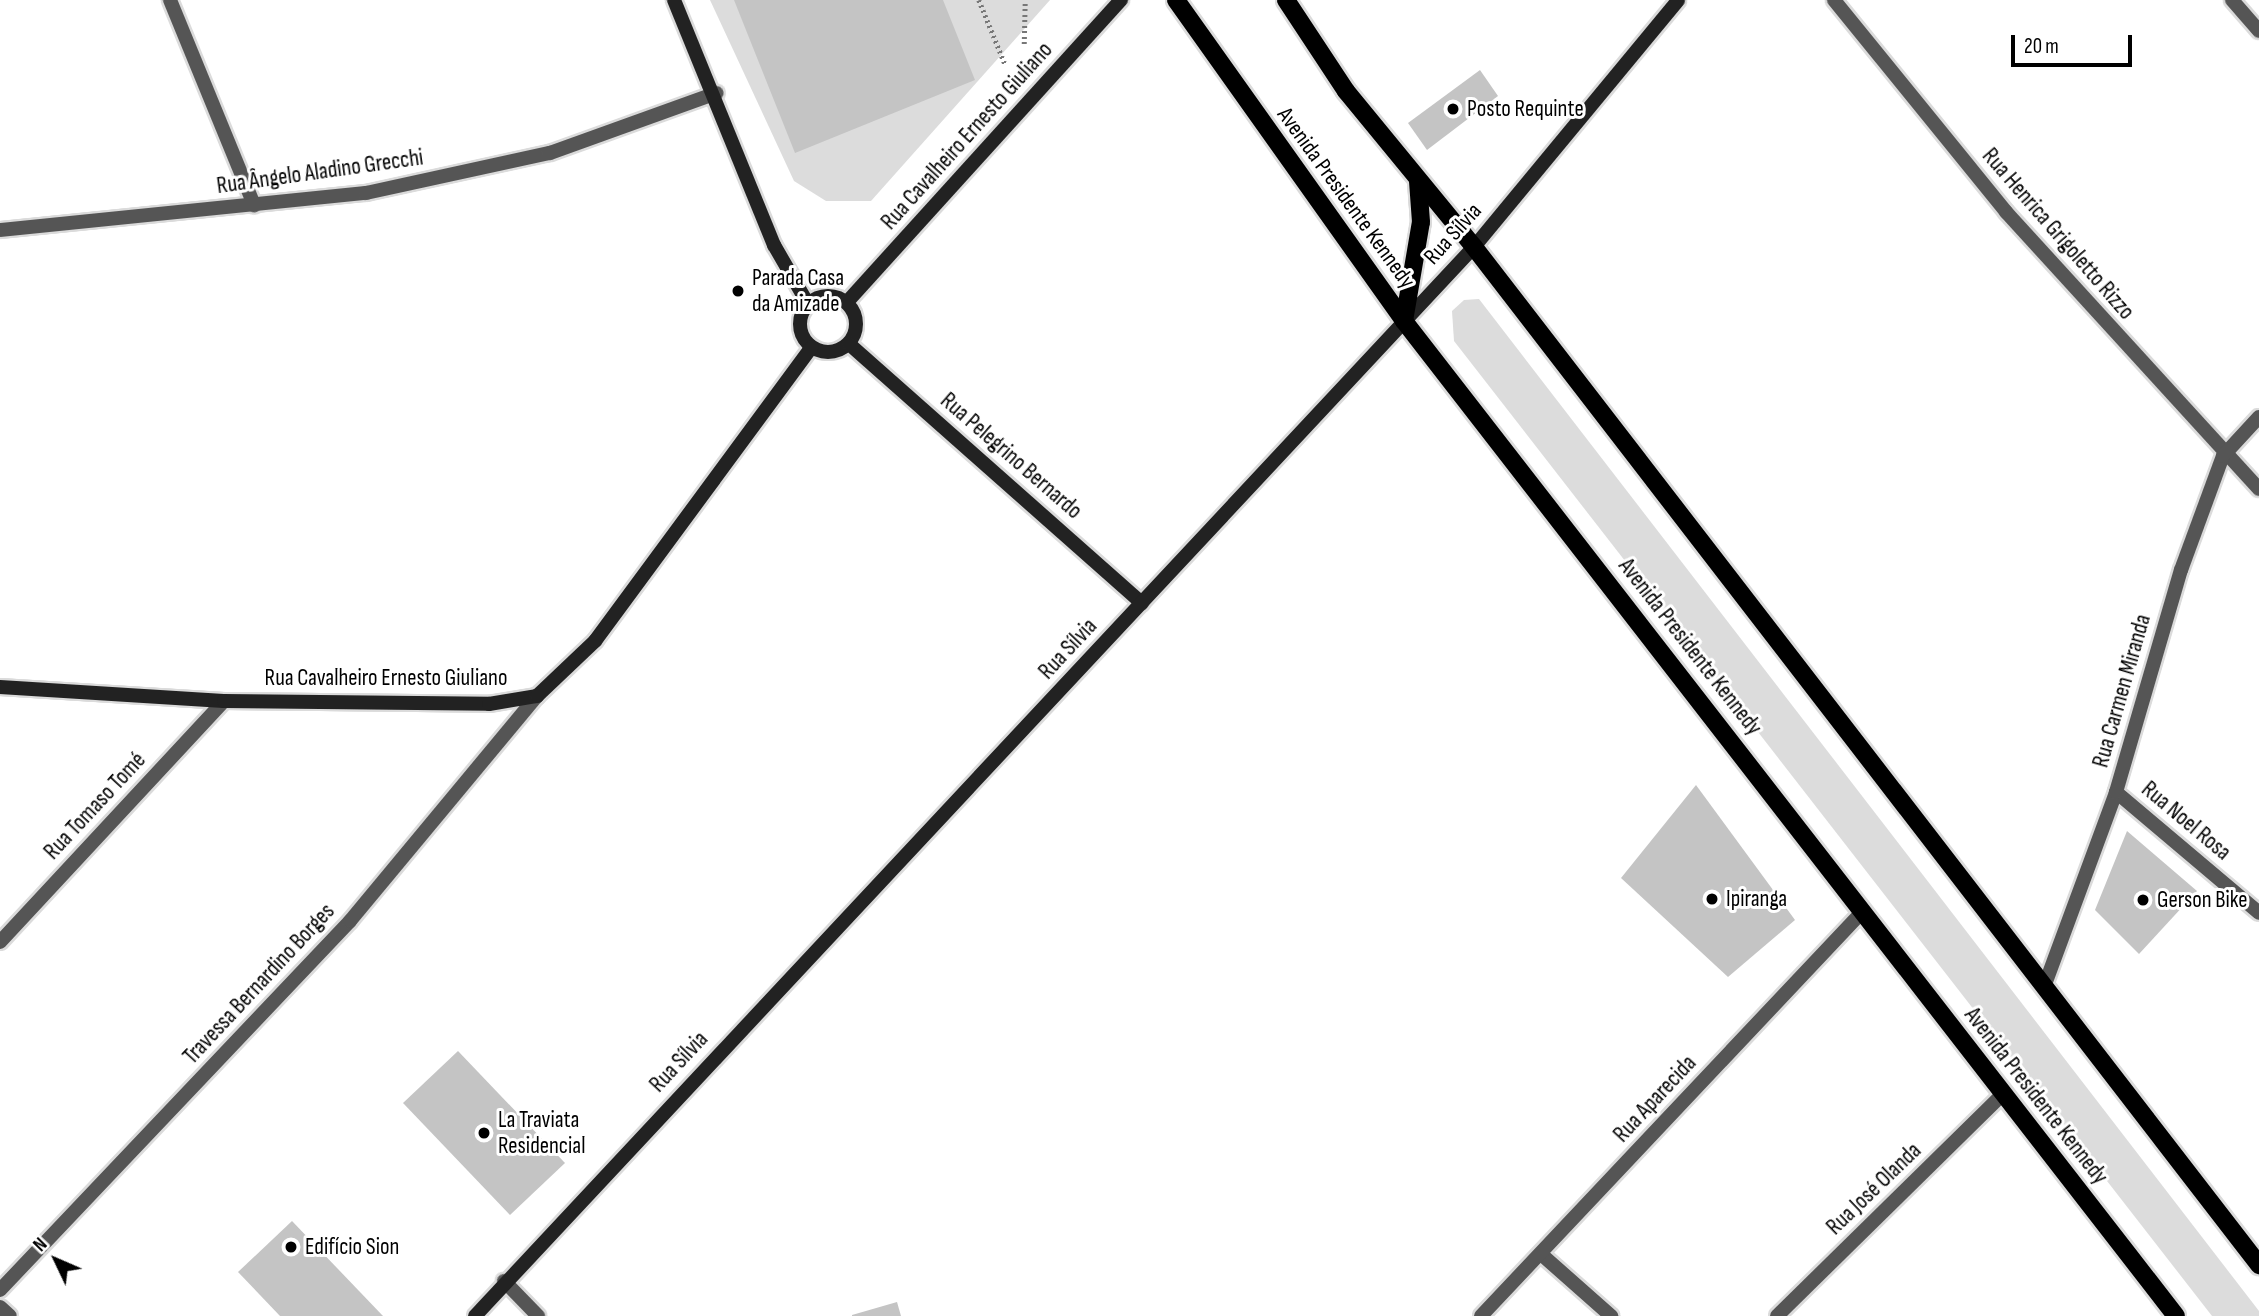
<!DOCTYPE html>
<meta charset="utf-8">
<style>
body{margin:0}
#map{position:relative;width:2259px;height:1316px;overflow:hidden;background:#fff;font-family:"Sofia Sans Condensed",sans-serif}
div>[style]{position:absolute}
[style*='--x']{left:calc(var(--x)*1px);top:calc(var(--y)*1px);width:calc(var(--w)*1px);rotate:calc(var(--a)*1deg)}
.green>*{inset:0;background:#dcdcdc}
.building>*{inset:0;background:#c4c4c4}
.path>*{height:4.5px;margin-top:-2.25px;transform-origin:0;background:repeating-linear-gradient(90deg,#777 0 2px,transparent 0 5.5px)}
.roads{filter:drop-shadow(2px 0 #dbdbdb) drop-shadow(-2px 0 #dbdbdb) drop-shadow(0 2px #dbdbdb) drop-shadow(0 -2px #dbdbdb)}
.lane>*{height:14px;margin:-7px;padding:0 7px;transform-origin:7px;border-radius:7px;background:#555}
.street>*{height:14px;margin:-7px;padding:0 7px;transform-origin:7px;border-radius:7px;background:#555}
.secondary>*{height:14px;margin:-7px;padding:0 7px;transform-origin:7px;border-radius:7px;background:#222}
.secondary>.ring{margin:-7px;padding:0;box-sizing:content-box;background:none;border:14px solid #222;border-radius:50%}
.primary>*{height:18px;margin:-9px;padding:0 9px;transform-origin:9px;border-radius:9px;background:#000}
.dots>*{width:19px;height:19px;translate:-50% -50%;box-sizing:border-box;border:4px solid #fff;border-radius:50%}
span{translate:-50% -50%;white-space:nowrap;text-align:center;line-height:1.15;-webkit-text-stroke:6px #fff;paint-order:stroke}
.poi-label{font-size:23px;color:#000}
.left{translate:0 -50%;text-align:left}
.street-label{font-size:23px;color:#000}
.north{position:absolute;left:21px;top:1225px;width:70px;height:70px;-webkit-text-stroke:5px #fff;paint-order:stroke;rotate:314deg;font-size:19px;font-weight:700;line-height:28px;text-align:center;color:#000}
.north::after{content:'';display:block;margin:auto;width:24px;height:32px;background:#000;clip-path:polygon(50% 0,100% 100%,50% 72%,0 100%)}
.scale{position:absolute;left:2011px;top:35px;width:121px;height:32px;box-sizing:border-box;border:4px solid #000;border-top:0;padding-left:9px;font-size:21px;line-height:24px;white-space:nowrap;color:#000;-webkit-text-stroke:5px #fff;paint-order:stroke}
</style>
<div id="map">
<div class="green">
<i style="clip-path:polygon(710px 0,1050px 0,871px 201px,826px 201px,794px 181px)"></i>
<i style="clip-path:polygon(1479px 299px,2259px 1311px,2259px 1316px,2212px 1316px,1454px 341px,1452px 311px,1464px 300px)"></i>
</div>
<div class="building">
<i style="clip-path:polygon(734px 0,943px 0,975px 80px,795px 153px)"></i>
<i style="clip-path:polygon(1480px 70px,1498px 96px,1427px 150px,1408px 123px)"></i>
<i style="clip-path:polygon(1696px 785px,1795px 920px,1728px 977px,1621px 878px)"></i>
<i style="clip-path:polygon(2127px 831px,2197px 891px,2139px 954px,2095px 910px)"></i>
<i style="clip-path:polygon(458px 1051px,565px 1163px,510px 1215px,403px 1103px)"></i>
<i style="clip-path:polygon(292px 1221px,383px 1316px,280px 1316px,238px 1272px)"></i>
<i style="clip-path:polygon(897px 1302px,901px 1316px,852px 1316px,852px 1315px)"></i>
</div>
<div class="path">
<i style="--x:979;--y:0;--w:71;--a:67.8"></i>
<i style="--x:1024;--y:44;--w:44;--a:-88.7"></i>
</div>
<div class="roads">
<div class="lane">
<i style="--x:0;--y:1290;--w:509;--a:-46.51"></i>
<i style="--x:350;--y:921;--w:293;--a:-50.3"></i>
<i style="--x:0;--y:1307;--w:13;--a:42"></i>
</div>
<div class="street">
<i style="--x:170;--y:0;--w:222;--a:67.7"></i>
<i style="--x:1834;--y:0;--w:273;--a:50.9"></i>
<i style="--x:2006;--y:212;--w:375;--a:47.6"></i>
<i style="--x:2232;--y:0;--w:41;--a:48.9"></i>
<i style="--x:0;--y:230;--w:368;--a:-5.8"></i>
<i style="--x:366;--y:193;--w:188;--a:-12.3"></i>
<i style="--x:550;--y:153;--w:177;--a:-19.8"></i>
<i style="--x:2116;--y:792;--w:187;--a:40.2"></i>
<i style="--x:0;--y:942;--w:329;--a:-47.1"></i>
<i style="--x:2044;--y:987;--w:208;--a:-69.7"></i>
<i style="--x:2116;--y:792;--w:231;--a:-73.7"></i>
<i style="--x:2181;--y:570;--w:121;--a:-69.8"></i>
<i style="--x:2223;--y:456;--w:53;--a:-47.3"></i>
<i style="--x:1541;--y:1254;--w:94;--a:41.5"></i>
<i style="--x:504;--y:1281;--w:49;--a:45.8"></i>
<i style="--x:1481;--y:1316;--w:555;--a:-46.68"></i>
<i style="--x:1777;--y:1316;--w:317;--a:-44.5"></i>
</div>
<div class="secondary">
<i style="--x:674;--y:0;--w:265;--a:67.8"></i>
<i style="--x:774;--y:245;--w:68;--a:60"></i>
<i class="ring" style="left:800px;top:296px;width:42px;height:42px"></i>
<i style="--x:847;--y:302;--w:408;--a:-47.8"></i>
<i style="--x:849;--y:344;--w:391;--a:41.5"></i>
<i style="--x:0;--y:687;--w:224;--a:3.6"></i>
<i style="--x:224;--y:701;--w:265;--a:0.6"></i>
<i style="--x:489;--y:704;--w:49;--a:-9.5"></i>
<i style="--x:537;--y:696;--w:80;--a:-43.5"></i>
<i style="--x:595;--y:641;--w:365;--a:-53.6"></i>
<i style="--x:475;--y:1316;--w:1463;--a:-46.94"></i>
<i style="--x:1474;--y:247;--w:320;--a:-50.4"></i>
</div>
<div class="primary">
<i style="--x:1176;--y:0;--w:394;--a:54.6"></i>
<i style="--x:1404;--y:321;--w:1259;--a:52.19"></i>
<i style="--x:1286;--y:0;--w:109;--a:56.6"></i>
<i style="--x:1346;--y:91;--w:202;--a:50.6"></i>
<i style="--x:1474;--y:247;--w:1286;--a:52.36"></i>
<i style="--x:1404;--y:321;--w:100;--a:-80.3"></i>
<i style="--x:1421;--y:222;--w:41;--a:-94.2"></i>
</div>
</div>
<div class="dots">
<i style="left:1453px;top:109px;background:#000"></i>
<i style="left:738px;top:291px;background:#000"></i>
<i style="left:1712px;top:899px;background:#000"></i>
<i style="left:2143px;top:900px;background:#000"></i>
<i style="left:484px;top:1133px;background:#000"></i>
<i style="left:291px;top:1247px;background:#000"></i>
</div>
<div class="poi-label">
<span class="left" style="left:1467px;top:109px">Posto Requinte</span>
<span class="left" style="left:752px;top:291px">Parada Casa<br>da Amizade</span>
<span class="left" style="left:1726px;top:899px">Ipiranga</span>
<span class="left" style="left:2157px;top:900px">Gerson Bike</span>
<span class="left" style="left:498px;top:1133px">La Traviata<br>Residencial</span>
<span class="left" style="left:305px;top:1247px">Edifício Sion</span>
</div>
<div class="street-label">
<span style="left:967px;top:136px;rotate:-48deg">Rua Cavalheiro Ernesto Giuliano</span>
<span style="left:320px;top:172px;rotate:-8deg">Rua Ângelo Aladino Grecchi</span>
<span style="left:1346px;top:198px;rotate:54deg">Avenida Presidente Kennedy</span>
<span style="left:1453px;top:234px;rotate:-48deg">Rua Sílvia</span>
<span style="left:2058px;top:234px;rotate:49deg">Rua Henrica Grigoletto Rizzo</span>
<span style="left:1011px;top:456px;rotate:41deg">Rua Pelegrino Bernardo</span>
<span style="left:1690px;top:647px;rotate:52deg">Avenida Presidente Kennedy</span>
<span style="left:1068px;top:649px;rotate:-47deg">Rua Sílvia</span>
<span style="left:386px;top:678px">Rua Cavalheiro Ernesto Giuliano</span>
<span style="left:2122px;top:691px;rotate:-74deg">Rua Carmen Miranda</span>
<span style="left:95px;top:806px;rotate:-47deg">Rua Tomaso Tomé</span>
<span style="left:2186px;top:821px;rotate:40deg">Rua Noel Rosa</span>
<span style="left:259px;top:984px;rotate:-47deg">Travessa Bernardino Borges</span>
<span style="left:679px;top:1062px;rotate:-47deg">Rua Sílvia</span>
<span style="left:2036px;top:1096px;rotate:52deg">Avenida Presidente Kennedy</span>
<span style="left:1655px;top:1099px;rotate:-47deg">Rua Aparecida</span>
<span style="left:1874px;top:1189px;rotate:-44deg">Rua José Olanda</span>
</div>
<div class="north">N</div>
<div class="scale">20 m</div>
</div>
